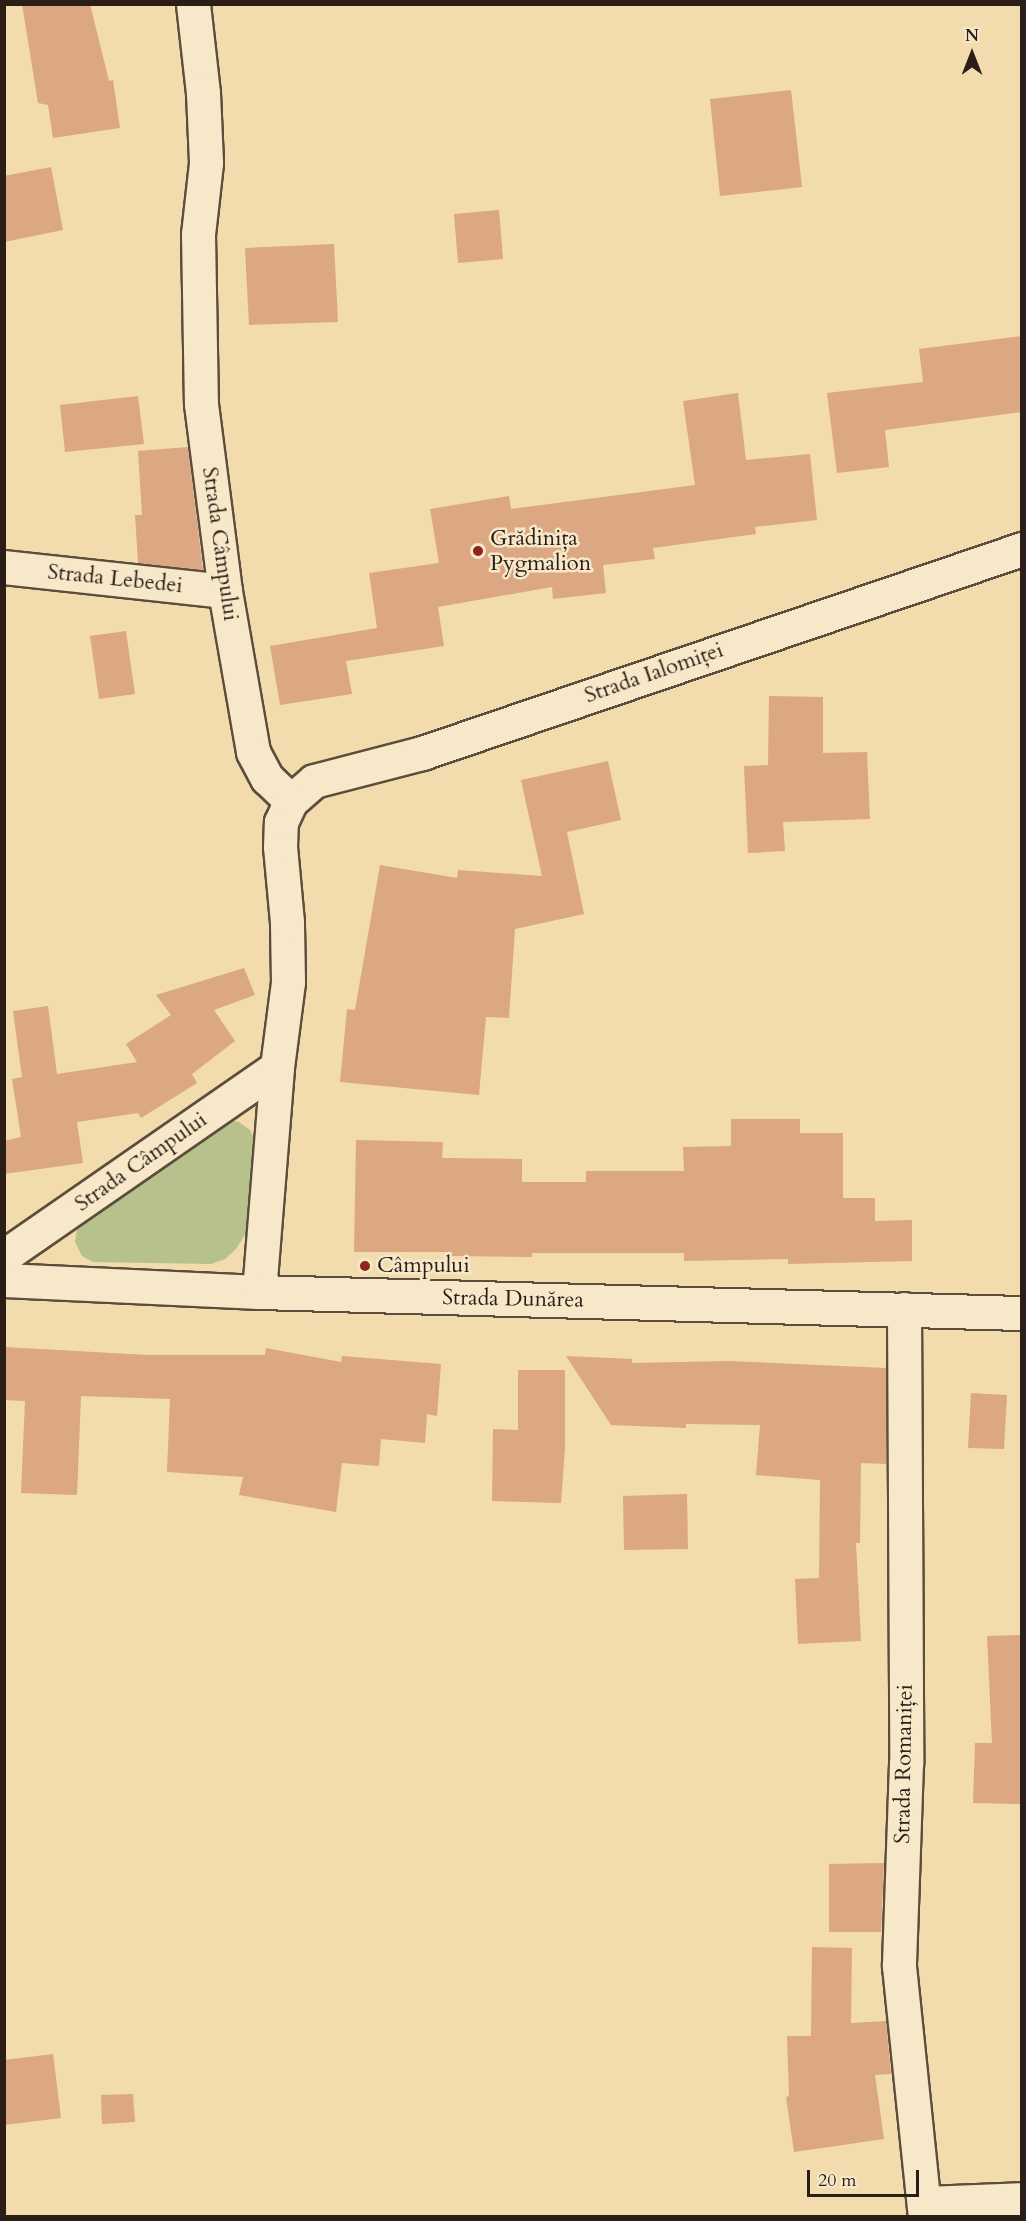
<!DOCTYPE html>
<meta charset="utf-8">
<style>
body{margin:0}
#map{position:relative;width:1026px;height:2221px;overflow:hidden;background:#f2dbac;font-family:Cardo,serif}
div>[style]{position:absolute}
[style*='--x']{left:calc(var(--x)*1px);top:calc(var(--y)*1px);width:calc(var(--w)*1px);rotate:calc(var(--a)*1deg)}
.green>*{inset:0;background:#b7c18c}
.building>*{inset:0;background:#dca783}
.roads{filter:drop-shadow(2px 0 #5c4d3c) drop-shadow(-2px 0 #5c4d3c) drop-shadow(0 2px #5c4d3c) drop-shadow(0 -2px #5c4d3c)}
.minor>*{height:33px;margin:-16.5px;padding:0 16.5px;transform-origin:16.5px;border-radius:16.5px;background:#f7e8c9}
.tertiary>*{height:33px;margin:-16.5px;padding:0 16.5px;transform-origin:16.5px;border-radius:16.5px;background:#f7e8c9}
.dots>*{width:16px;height:16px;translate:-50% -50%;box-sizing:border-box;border:3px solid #f7e8c9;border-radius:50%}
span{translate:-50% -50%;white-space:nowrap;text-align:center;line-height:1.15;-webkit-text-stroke:5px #f7e8c9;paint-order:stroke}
.poi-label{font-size:22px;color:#2a1e17}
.left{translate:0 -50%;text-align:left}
.street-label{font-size:22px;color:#2a1e17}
.frame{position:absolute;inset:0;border:6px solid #2a1e17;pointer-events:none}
.north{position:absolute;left:942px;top:24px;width:60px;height:60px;-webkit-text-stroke:4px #f7e8c9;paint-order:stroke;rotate:0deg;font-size:16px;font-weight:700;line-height:24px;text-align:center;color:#2a1e17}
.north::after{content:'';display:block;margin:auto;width:21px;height:27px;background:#2a1e17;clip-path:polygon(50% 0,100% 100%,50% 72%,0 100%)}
.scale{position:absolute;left:807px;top:2170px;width:112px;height:27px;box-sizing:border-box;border:3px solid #2a1e17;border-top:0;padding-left:8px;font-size:18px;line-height:21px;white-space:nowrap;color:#2a1e17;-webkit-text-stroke:4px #f7e8c9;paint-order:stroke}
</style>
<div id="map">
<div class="green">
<i style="clip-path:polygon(229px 1120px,239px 1122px,250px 1130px,258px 1148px,252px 1223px,236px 1249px,225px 1259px,211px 1264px,93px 1262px,82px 1256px,75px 1242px,77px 1230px,89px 1216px)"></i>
</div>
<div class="building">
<i style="clip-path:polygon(22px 4px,90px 4px,109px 81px,113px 80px,120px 128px,53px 138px,48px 105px,38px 103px)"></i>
<i style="clip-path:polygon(791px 90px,802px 187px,720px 196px,710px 99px)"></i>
<i style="clip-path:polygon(51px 167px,63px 230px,4px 242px,4px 176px)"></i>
<i style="clip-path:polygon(499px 210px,503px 259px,458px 263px,454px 214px)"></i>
<i style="clip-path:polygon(334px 244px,338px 322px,249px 325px,245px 248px)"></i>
<i style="clip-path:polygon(1022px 336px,1022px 412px,885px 430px,889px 467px,837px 473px,827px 393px,923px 382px,919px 349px)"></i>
<i style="clip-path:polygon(738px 393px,746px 460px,810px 454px,817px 520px,755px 527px,756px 534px,653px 548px,655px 559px,603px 565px,606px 593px,553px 599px,552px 587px,438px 607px,444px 646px,346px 661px,352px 694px,280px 705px,270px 646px,377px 628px,369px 573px,439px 563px,430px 509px,509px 496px,511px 509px,695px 485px,683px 401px)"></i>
<i style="clip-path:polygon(138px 396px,144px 444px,65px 452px,60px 405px)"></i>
<i style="clip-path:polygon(188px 447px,203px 570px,138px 563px,135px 515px,142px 515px,138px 451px)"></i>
<i style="clip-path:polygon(126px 631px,135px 694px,99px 699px,90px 636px)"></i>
<i style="clip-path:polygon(769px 696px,823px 697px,823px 753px,867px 752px,870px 819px,783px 822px,785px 851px,748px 853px,744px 766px,768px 765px)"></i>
<i style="clip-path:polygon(608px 761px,621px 820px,567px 832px,584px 914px,515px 929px,509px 1018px,486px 1017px,479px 1095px,340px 1082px,347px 1009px,355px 1010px,380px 865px,457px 878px,458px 870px,542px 876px,521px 780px)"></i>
<i style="clip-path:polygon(244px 968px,255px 995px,214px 1010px,235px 1041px,192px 1074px,197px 1083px,141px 1118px,138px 1113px,77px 1122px,83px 1163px,4px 1174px,4px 1141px,21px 1137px,12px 1079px,22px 1077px,13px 1011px,48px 1006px,57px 1074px,137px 1062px,126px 1044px,171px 1015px,156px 995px)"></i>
<i style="clip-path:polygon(731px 1119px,800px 1119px,800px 1133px,843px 1133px,843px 1198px,875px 1198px,875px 1221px,912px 1220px,912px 1261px,788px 1264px,788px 1259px,684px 1261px,684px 1253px,532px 1253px,532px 1257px,452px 1256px,452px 1252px,354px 1252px,356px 1140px,443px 1142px,442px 1158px,522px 1159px,522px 1182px,586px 1182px,586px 1171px,684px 1171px,683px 1147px,731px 1146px)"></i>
<i style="clip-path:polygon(4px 1347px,148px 1355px,265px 1355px,266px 1348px,341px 1362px,342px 1356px,441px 1364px,437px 1416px,427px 1414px,425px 1443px,381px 1439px,379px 1466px,342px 1463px,336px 1512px,239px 1495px,243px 1477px,167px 1472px,170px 1399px,81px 1396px,77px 1495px,21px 1493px,25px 1401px,4px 1400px)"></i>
<i style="clip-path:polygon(566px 1356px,632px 1359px,632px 1363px,729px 1361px,886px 1368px,886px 1464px,861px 1463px,860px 1543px,856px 1543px,861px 1641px,798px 1644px,795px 1579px,819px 1578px,820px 1480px,756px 1475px,760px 1425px,686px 1424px,686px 1428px,611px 1425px)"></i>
<i style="clip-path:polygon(518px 1370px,565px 1370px,565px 1448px,561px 1503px,492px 1501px,493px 1429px,518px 1430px)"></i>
<i style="clip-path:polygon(971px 1393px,1007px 1395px,1004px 1449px,968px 1448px)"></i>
<i style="clip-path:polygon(687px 1494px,688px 1549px,624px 1550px,623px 1496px)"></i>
<i style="clip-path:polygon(1022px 1635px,1022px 1804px,973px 1803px,975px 1743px,992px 1743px,987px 1636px)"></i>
<i style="clip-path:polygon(884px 1863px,881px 1932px,829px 1932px,829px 1864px)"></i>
<i style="clip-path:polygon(812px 1947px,852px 1948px,851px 2023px,886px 2021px,891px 2074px,875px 2075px,884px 2139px,794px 2152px,786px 2097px,789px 2096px,787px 2036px,811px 2036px)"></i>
<i style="clip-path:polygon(53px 2054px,61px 2118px,4px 2125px,4px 2060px)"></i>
<i style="clip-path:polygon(133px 2094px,135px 2122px,102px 2124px,101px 2095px)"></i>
</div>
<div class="roads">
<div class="minor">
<i style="--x:193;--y:4;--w:90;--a:83.6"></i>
<i style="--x:203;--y:93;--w:70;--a:87.5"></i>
<i style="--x:206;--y:163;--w:71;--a:96.4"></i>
<i style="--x:198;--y:234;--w:170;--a:89"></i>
<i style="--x:201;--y:404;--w:189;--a:82.7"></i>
<i style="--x:225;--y:591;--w:163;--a:80.1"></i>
<i style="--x:253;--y:752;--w:30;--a:62"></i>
<i style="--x:267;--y:778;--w:33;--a:44"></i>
<i style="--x:4;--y:567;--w:222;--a:6.2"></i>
<i style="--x:4;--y:1256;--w:332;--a:-34.7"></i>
<i style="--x:259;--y:1292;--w:226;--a:-85.4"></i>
<i style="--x:277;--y:1067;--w:86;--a:-82.6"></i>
<i style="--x:288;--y:982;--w:60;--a:-91"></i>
<i style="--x:287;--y:922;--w:75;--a:-95.3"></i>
<i style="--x:280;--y:847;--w:25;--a:-88"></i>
<i style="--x:281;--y:822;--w:23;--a:-65"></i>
<i style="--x:291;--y:801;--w:30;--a:-41"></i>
<i style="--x:314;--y:781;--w:112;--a:-14.5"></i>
<i style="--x:422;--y:753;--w:634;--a:-18.78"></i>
<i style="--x:904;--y:1309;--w:454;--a:89.7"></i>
<i style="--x:906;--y:1763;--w:203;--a:92"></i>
<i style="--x:899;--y:1966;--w:251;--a:84.1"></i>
<i style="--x:924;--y:2203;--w:98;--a:-2.3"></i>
</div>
<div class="tertiary">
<i style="--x:4;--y:1280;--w:255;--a:2.7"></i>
<i style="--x:259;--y:1292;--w:763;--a:1.58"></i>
</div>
</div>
<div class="dots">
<i style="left:478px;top:551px;background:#8f2418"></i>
<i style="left:365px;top:1266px;background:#8f2418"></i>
</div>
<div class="poi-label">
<span class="left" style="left:490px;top:551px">Grădinița<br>Pygmalion</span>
<span class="left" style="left:377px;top:1266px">Câmpului</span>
</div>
<div class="street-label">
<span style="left:220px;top:544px;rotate:82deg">Strada Câmpului</span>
<span style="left:115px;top:579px;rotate:6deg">Strada Lebedei</span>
<span style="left:654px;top:673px;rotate:-19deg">Strada Ialomiței</span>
<span style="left:141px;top:1162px;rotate:-35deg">Strada Câmpului</span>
<span style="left:513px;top:1299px;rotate:1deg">Strada Dunărea</span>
<span style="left:904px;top:1764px;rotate:-89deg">Strada Romaniței</span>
</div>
<div class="frame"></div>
<div class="north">N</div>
<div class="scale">20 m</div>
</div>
